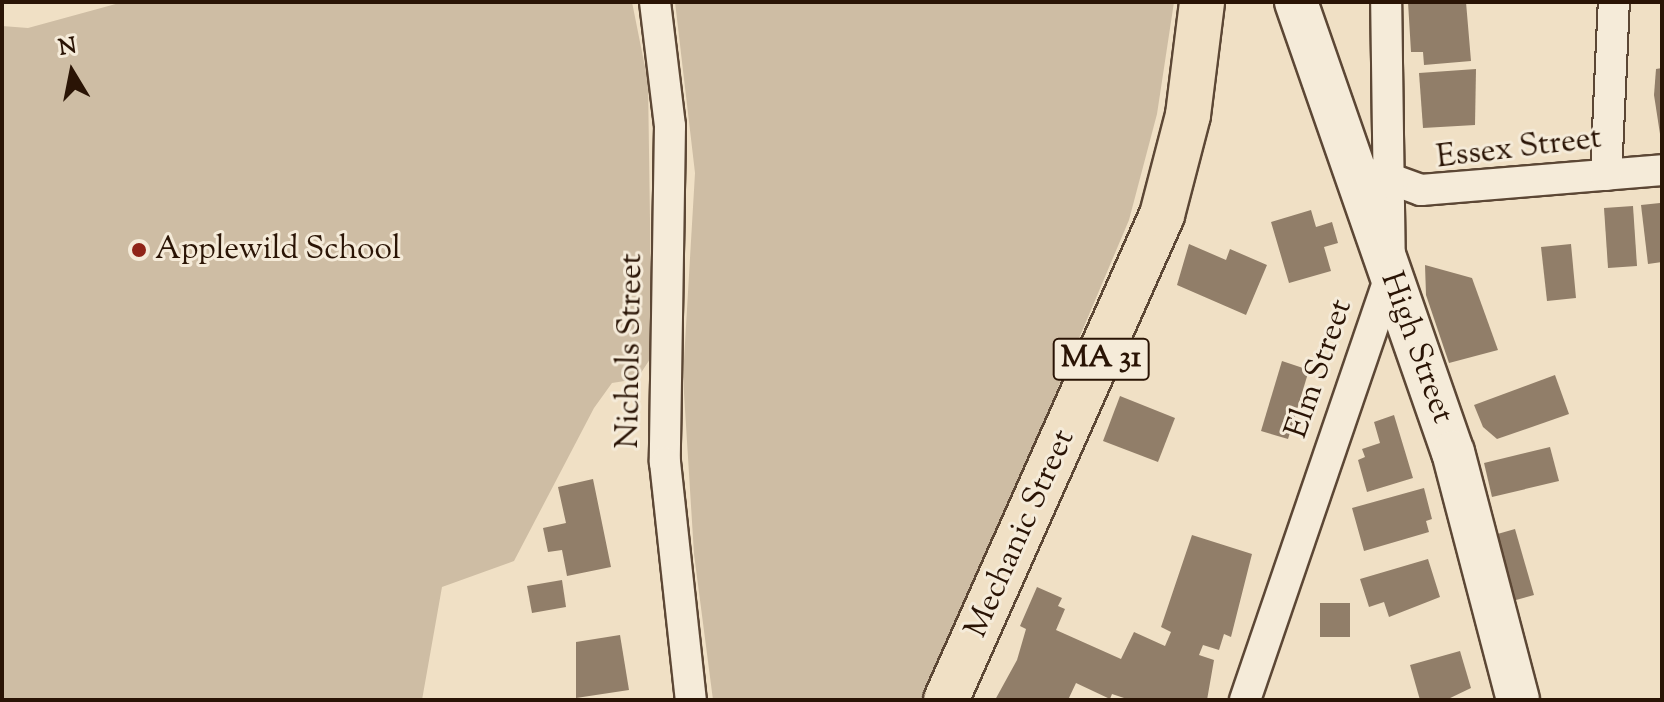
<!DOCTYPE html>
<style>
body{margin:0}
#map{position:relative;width:1664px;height:702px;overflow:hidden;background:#f0e0c5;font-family:"Sorts Mill Goudy",serif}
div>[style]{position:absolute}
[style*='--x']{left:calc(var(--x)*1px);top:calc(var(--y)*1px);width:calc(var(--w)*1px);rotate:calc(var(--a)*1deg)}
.green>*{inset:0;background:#cebda4}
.building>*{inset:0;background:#917e69}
.roads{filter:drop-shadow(2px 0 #5c4735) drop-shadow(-2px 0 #5c4735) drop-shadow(0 2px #5c4735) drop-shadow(0 -2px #5c4735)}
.street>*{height:30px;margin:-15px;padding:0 15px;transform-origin:15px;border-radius:15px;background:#f5ebd9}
.secondary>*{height:42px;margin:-21px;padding:0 21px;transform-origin:21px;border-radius:21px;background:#f5ebd9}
.primary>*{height:44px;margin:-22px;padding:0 22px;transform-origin:22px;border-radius:22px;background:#f0e0c5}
.dots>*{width:22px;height:22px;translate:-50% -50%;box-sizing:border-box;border:4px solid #f5ebd9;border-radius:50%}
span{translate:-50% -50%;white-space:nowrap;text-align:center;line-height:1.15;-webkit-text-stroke:6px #f5ebd9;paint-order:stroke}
.shield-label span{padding:2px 6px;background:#f5ebd9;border:2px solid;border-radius:6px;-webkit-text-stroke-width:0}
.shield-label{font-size:30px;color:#2a1405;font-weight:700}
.street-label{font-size:32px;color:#2a1405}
.poi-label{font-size:32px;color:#2a1405}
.left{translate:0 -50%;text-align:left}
.frame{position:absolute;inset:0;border:4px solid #2a1405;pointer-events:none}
.north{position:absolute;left:32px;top:32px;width:80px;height:80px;-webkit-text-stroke:6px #f5ebd9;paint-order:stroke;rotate:350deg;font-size:22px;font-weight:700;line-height:32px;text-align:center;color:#2a1405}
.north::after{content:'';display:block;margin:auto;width:28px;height:36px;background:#2a1405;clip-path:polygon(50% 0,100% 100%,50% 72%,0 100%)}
</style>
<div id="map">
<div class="green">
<i style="clip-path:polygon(123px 2px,632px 2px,648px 82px,652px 356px,637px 379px,612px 383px,594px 408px,514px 561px,442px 587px,422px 700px,2px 700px,2px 26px,28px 28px)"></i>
<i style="clip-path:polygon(675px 2px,1174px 2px,1157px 114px,1129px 220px,926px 700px,713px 700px,694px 554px,683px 377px,695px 173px)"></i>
</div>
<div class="building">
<i style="clip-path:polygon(1408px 2px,1466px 2px,1471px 61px,1424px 65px,1423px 52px,1411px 52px)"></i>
<i style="clip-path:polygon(1662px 68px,1662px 134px,1660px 134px,1654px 95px,1656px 69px)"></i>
<i style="clip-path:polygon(1476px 69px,1475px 125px,1423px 128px,1419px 73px)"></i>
<i style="clip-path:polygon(1660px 203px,1662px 262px,1648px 264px,1641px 205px)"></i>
<i style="clip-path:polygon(1633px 206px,1637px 266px,1608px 268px,1604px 208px)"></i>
<i style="clip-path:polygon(1311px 210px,1316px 227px,1332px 222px,1338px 243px,1324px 247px,1331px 271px,1289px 283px,1271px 222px)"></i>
<i style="clip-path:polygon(1189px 244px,1226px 260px,1230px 249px,1267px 265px,1246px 315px,1177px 285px)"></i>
<i style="clip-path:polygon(1571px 244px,1576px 298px,1547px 301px,1541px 247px)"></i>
<i style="clip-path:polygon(1425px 265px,1472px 278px,1498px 350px,1449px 363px,1426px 295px)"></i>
<i style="clip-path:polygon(1282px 361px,1309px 370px,1288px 439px,1261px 431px)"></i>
<i style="clip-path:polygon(1555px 375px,1569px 414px,1497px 439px,1483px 427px,1474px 405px)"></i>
<i style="clip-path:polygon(1120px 396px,1175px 418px,1158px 462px,1103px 441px)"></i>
<i style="clip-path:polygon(1394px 415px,1413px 478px,1367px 492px,1358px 460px,1365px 457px,1362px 449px,1380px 443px,1374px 422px)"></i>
<i style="clip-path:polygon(1550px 447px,1559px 481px,1492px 497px,1484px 463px)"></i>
<i style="clip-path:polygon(593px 479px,611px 567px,567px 576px,562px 550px,548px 552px,543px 528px,566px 523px,558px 487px)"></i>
<i style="clip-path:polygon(1424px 488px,1432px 519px,1426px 521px,1429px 532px,1364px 551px,1352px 508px)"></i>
<i style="clip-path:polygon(1515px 529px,1534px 595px,1505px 603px,1480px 539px)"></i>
<i style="clip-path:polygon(1192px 535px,1252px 554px,1231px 637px,1224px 634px,1219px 650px,1203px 645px,1199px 655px,1214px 660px,1207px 700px,1130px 700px,1112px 694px,1110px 699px,1076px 683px,1068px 700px,995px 700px,1017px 660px,1026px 629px,1020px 626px,1037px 587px,1062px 598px,1058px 606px,1065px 609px,1056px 630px,1121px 659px,1134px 632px,1165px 646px,1171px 632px,1161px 627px)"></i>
<i style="clip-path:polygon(1428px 559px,1440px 597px,1389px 617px,1384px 602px,1369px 607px,1360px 579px)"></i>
<i style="clip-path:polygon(562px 580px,566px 607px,532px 613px,527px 586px)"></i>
<i style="clip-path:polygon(1320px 603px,1350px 603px,1350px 637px,1320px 637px)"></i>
<i style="clip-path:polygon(620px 635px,629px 690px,576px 698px,576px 642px)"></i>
<i style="clip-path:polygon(1460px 651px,1471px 688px,1446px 700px,1420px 700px,1410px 665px)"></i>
</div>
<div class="roads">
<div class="street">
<i style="--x:655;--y:2;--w:125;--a:83.1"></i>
<i style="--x:670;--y:126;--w:336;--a:90.9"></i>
<i style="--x:665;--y:462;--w:239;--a:83.8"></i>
<i style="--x:1377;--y:174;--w:47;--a:20"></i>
<i style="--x:1421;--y:190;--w:242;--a:-4.7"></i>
<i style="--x:1606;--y:175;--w:173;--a:-87.4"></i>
<i style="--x:1245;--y:700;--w:447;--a:-71.1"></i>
<i style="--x:1390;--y:277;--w:275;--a:-90.8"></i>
</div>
<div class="secondary">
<i style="--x:1296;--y:2;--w:477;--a:70.8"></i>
<i style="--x:1453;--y:452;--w:256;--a:75.3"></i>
</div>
<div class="primary">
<i style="--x:946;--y:700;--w:531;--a:-65.99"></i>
<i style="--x:1162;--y:215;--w:103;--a:-75.4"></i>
<i style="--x:1188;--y:115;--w:114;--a:-82.9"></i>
</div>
</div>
<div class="dots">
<i style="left:139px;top:250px;background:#8f2418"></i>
</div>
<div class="shield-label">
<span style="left:1101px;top:359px">MA 31</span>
</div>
<div class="street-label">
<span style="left:1519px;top:149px;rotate:-7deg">Essex Street</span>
<span style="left:1416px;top:348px;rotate:70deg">High Street</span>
<span style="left:631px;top:351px;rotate:-89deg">Nichols Street</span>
<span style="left:1320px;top:369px;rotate:-71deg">Elm Street</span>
<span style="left:1021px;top:534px;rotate:-66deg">Mechanic Street</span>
</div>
<div class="poi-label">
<span class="left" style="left:155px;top:250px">Applewild School</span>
</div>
<div class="frame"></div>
<div class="north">N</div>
</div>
